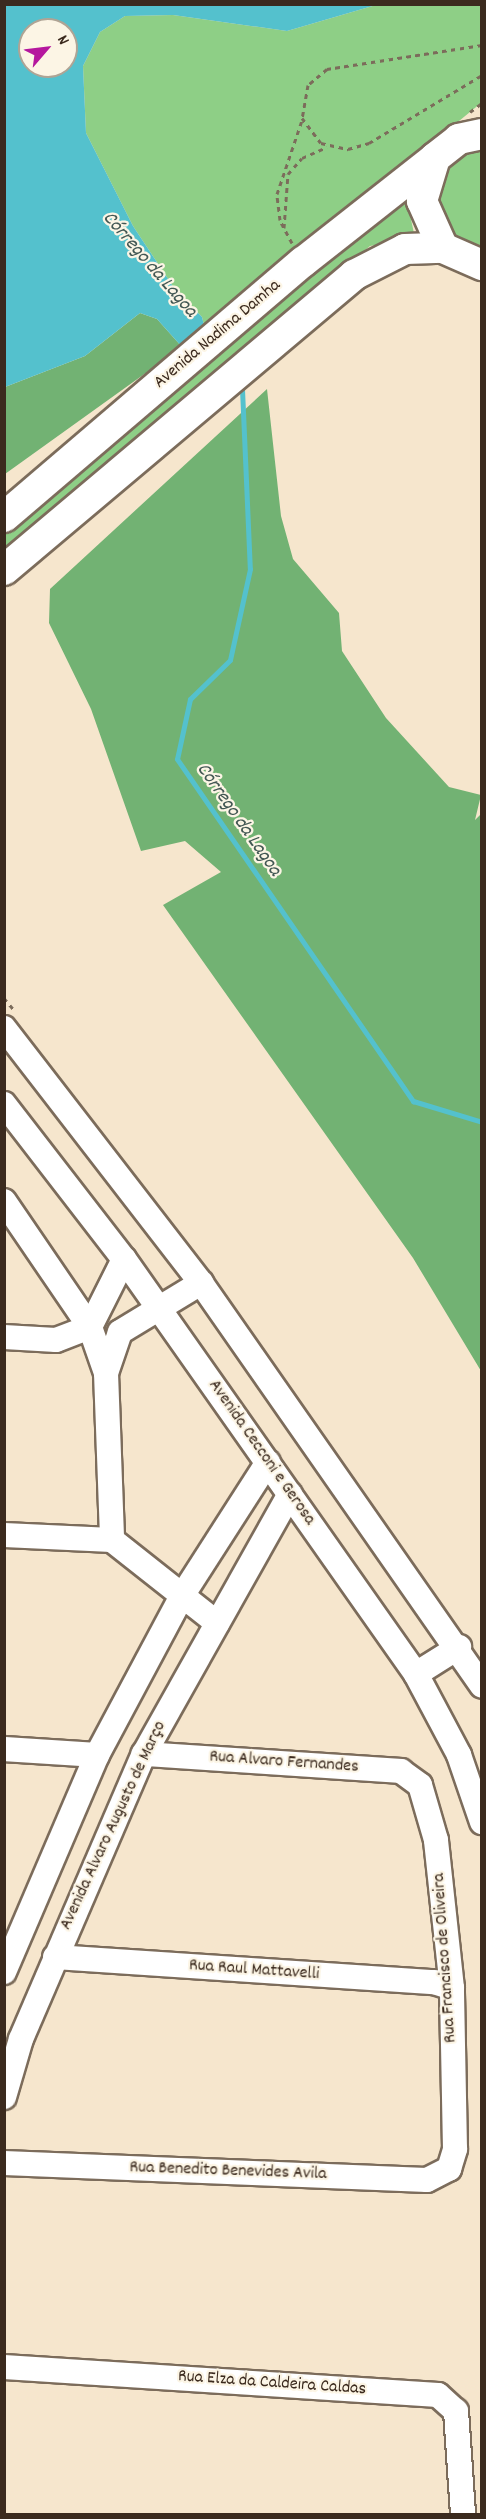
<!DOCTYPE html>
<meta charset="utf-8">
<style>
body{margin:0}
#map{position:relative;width:486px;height:2519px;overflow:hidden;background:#f6e6cd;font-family:Dekko,sans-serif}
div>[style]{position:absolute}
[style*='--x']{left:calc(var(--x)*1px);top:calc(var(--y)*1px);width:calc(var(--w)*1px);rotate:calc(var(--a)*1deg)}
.green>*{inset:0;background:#8ecf86}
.forest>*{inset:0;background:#72b273}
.water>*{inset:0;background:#54c1cd}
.stream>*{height:5px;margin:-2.5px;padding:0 2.5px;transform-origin:2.5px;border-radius:2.5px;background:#54c1cd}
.path>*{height:3px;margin-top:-1.5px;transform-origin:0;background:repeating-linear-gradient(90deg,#7c6c5b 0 4.5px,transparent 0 9px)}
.roads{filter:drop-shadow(2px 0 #7c6c5b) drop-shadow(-2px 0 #7c6c5b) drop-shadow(0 2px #7c6c5b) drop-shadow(0 -2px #7c6c5b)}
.minor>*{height:24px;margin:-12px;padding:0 12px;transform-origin:12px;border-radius:12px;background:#fff}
.major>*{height:30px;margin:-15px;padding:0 15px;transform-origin:15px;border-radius:15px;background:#fff}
span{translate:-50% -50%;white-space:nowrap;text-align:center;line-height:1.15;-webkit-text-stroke:4.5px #fcf5e5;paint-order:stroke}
.street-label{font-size:18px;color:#3b2a1e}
.water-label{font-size:20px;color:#425753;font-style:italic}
.frame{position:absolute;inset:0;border:6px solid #3b2a1e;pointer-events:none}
.north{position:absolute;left:18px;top:18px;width:60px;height:60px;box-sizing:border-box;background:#fcf5e5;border:2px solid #afa495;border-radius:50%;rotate:62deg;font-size:16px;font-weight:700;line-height:24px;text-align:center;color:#3b2a1e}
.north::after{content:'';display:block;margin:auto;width:21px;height:27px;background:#b5179e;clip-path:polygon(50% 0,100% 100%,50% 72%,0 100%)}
</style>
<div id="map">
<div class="green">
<i style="clip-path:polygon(376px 5px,481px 5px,481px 103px,205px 329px,202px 317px,174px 288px,133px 226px,86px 133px,83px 66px,100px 32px,125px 16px,173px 15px,287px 31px)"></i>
<i style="clip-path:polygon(481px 146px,481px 254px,444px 234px,434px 188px,453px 157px)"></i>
<i style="clip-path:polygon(406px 196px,415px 238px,370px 246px,5px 554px,5px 531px)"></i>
</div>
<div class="forest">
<i style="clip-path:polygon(140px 313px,157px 319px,182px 347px,5px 474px,5px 387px,85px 356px)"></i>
<i style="clip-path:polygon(267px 389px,281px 516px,293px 559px,339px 613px,342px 651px,386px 718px,449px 787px,481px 795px,475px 820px,481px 814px,481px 1371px,413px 1258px,163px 905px,221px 872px,185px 841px,141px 851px,91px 709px,49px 623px,50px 589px)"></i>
</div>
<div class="water">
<i style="clip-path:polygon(evenodd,5px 5px,376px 5px,287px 31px,173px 15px,125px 16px,100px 32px,83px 66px,86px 133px,133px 226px,174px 288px,202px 317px,205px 329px,182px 347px,157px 319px,140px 313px,85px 356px,5px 387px,5px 5px,30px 30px,66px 30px,66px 66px,30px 66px,30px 30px)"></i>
</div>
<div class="stream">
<i style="--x:242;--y:389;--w:180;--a:87.5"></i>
<i style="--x:250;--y:569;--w:93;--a:102.4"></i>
<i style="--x:230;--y:660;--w:56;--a:135.7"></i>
<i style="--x:190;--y:699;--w:61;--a:102.2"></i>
<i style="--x:177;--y:759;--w:416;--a:55.4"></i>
<i style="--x:413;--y:1101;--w:72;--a:16.9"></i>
</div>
<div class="path">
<i style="--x:482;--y:45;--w:157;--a:171.2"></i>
<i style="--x:327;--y:69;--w:25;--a:140"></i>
<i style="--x:308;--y:85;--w:34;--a:100"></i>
<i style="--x:302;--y:118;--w:31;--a:53"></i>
<i style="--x:321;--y:143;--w:28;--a:13"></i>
<i style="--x:348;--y:149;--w:22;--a:-16"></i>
<i style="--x:369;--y:143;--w:132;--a:-31"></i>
<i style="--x:470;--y:112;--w:15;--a:-37"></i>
<i style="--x:284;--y:228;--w:54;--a:-85.8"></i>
<i style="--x:288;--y:174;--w:21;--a:-49"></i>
<i style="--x:302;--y:158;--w:27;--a:-24"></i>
<i style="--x:292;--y:243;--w:26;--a:-118"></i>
<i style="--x:280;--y:220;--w:26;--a:-97"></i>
<i style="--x:277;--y:194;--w:78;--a:-71.3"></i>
<i style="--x:4;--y:998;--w:16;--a:50"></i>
</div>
<div class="roads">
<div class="minor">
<i style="--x:4;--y:1028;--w:322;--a:52.3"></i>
<i style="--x:201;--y:1283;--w:491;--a:55.1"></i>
<i style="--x:4;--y:1104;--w:196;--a:52.3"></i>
<i style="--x:124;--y:1259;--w:507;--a:54.87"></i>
<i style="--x:416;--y:1674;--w:92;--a:62"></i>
<i style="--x:459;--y:1755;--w:71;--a:71.1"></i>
<i style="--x:4;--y:1201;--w:153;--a:55.7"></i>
<i style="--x:90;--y:1327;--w:49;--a:70.8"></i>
<i style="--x:106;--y:1373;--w:167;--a:87.9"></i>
<i style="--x:112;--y:1540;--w:134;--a:38.3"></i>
<i style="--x:4;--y:1337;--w:52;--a:3.3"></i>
<i style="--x:56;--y:1340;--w:36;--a:-21"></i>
<i style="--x:90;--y:1327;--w:76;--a:-63.4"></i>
<i style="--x:106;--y:1373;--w:43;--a:-71.1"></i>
<i style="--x:120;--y:1332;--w:95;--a:-31.2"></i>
<i style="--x:4;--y:1535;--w:108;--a:2.7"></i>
<i style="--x:416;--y:1674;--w:51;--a:-32.1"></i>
<i style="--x:4;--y:1749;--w:93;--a:3.7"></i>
<i style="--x:55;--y:1957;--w:380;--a:3.8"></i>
<i style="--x:434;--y:1982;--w:19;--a:18"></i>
<i style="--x:4;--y:1972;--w:236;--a:-66.8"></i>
<i style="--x:97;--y:1755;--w:180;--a:-61.9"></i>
<i style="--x:182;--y:1596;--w:159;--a:-57.3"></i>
<i style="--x:4;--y:2097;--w:60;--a:-73.7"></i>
<i style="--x:21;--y:2039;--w:310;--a:-66.7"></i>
<i style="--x:144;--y:1754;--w:298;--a:-60.7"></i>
<i style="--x:4;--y:2163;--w:423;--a:2.3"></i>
<i style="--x:427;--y:2180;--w:25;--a:-27"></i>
<i style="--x:449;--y:2169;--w:21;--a:-73"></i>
<i style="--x:455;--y:2149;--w:161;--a:-91.1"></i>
<i style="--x:452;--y:1988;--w:149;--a:-96.2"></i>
<i style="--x:436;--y:1840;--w:57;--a:-106.2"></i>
<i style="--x:420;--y:1785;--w:24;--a:-144"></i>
<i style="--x:401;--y:1771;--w:258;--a:-176.2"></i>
<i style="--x:4;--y:2367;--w:435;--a:3.7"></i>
<i style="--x:438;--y:2395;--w:24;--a:42"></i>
<i style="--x:456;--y:2411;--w:103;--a:86.1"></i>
</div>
<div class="major">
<i style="--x:482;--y:134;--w:24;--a:168"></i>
<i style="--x:459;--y:139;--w:31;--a:142"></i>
<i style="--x:435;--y:158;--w:45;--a:106.8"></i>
<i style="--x:422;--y:201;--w:51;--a:65.9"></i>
<i style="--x:443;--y:248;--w:43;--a:23.6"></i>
<i style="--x:4;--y:517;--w:393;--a:-40.5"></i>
<i style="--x:303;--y:262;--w:168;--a:-38.2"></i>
<i style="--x:4;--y:570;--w:458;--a:-40.1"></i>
<i style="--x:354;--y:275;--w:57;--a:-27"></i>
<i style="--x:405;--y:249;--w:38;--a:-2"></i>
</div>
</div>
<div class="street-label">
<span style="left:218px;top:335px;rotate:-40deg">Avenida Nadima Damha</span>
<span style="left:261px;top:1453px;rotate:55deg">Avenida Cecconi e Gerosa</span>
<span style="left:284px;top:1763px;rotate:4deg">Rua Alvaro Fernandes</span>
<span style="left:114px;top:1826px;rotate:-65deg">Avenida Alvaro Augusto de Março</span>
<span style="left:446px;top:1958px;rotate:-94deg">Rua Francisco de Oliveira</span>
<span style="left:254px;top:1971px;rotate:4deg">Rua Raul Mattavelli</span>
<span style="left:228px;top:2172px;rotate:2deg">Rua Benedito Benevides Avila</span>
<span style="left:272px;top:2384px;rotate:4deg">Rua Elza da Caldeira Caldas</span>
</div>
<div class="water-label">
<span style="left:149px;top:265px;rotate:49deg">Córrego da Lagoa</span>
<span style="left:238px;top:820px;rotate:55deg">Córrego da Lagoa</span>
</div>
<div class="frame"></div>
<div class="north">N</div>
</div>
